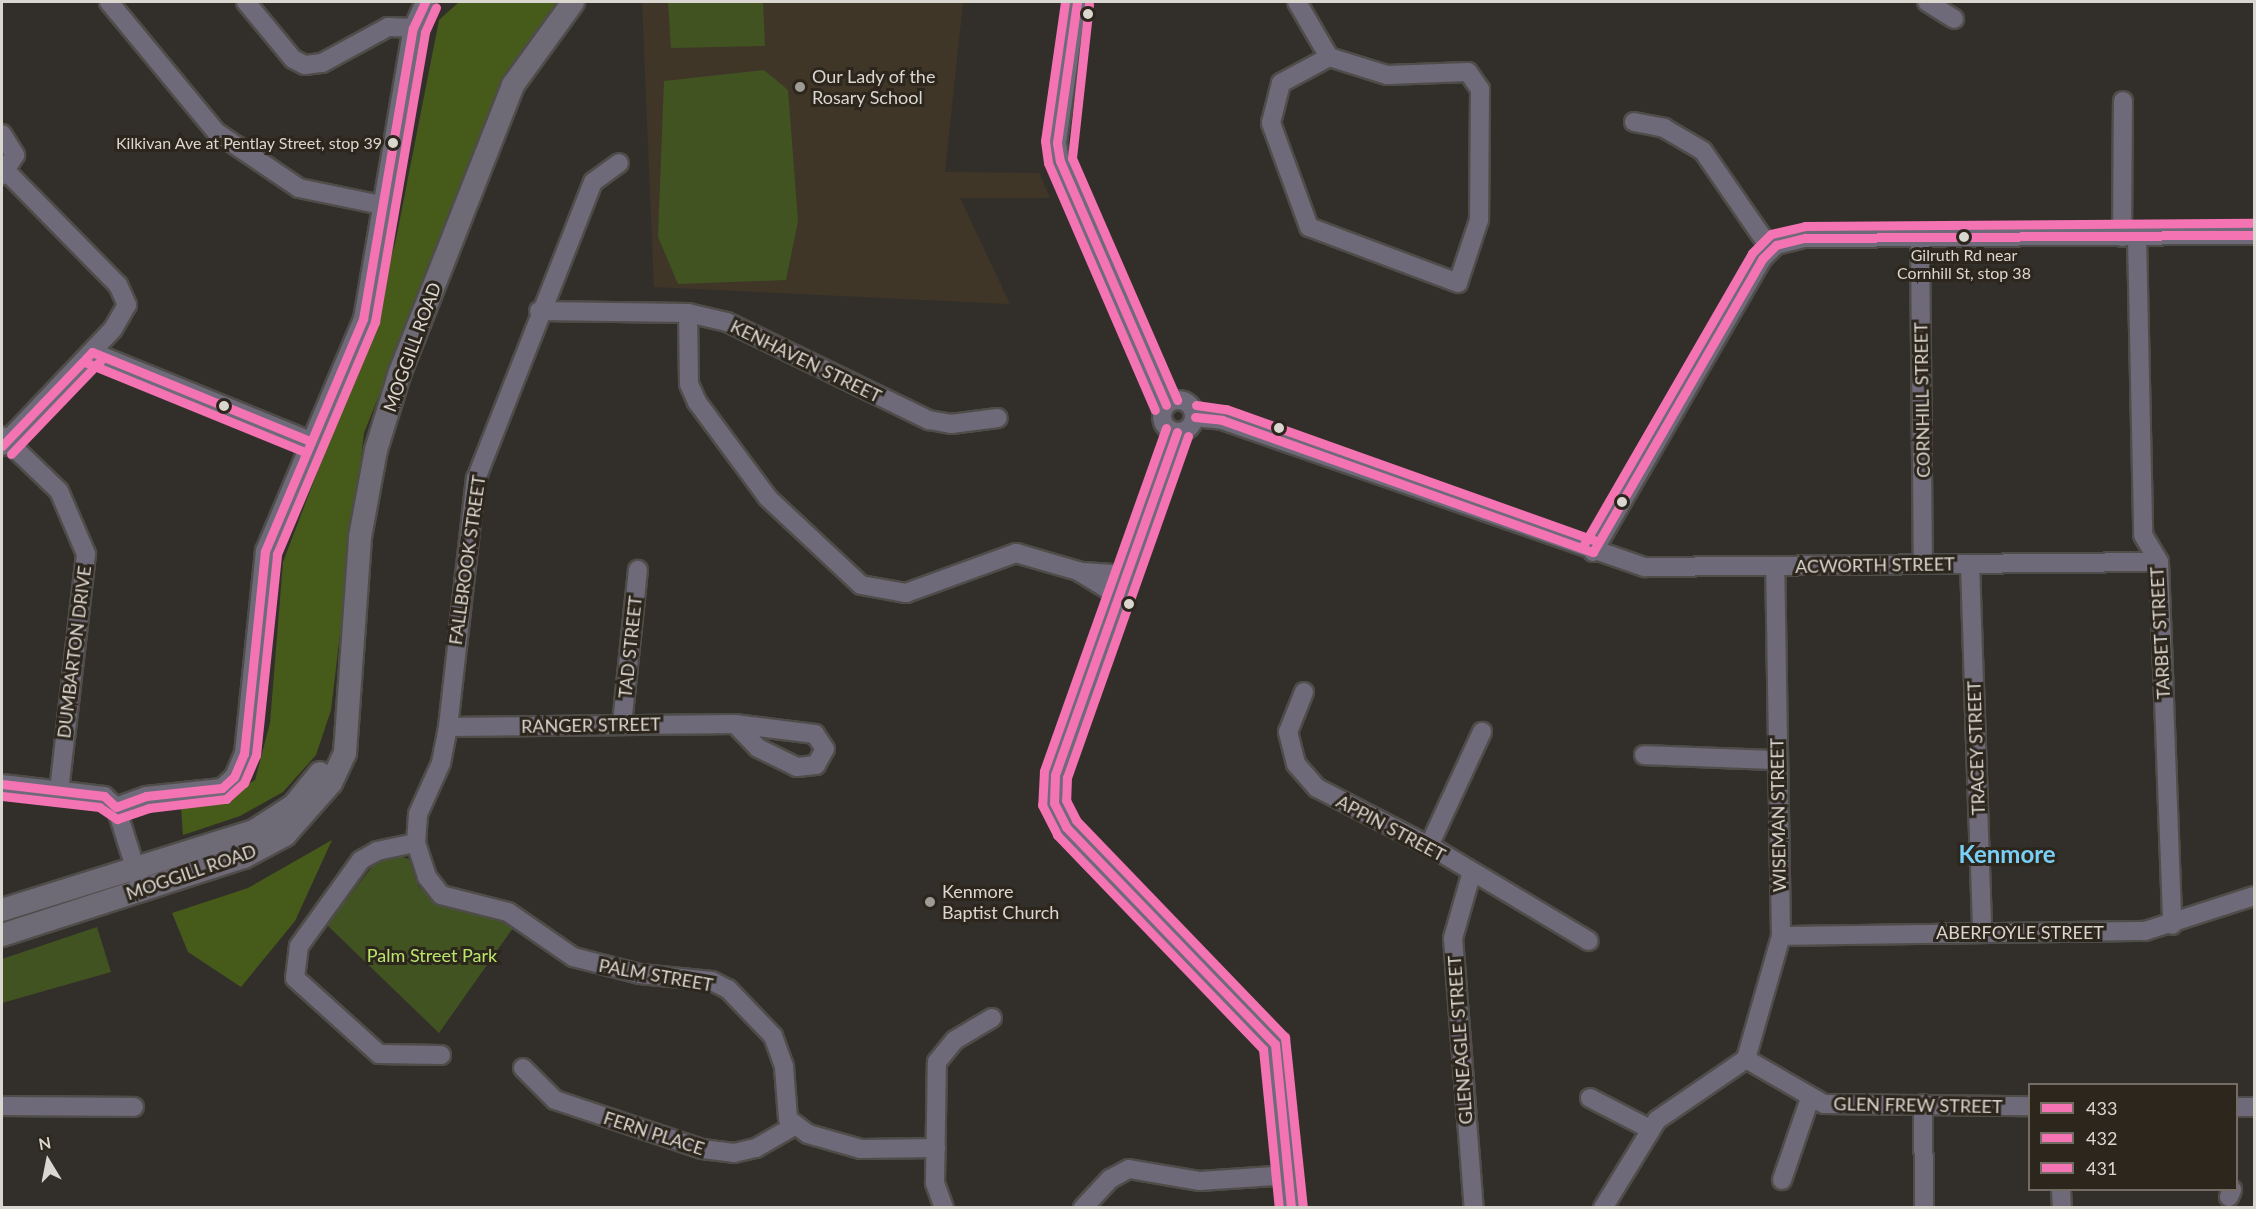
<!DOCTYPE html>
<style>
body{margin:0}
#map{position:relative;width:2256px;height:1209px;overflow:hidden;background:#322f2a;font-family:Lato,sans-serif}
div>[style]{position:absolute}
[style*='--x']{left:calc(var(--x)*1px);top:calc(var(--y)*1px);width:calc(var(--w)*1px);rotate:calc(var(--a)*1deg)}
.built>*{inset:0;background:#3f3628}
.green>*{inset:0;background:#425322}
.forest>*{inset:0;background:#465a1a}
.roads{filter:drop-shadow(2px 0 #4f4d49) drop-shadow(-2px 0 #4f4d49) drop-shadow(0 2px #4f4d49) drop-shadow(0 -2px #4f4d49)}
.minor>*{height:18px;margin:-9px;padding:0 9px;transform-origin:9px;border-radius:9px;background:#6f6a79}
.minor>.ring{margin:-9px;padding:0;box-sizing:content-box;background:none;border:18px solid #6f6a79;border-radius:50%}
.major>*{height:22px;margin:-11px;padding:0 11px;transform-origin:11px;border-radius:11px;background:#6e6a76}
.bus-1>*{height:9px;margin:-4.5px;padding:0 4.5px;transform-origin:4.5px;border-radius:4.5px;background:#f373b3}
.bus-2>*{height:9px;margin:-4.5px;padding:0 4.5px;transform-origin:4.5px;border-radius:4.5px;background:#f373b3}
.bus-3>*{height:9px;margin:-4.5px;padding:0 4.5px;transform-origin:4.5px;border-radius:4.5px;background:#f373b3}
.dots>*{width:16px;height:16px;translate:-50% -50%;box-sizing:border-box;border:3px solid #2c261d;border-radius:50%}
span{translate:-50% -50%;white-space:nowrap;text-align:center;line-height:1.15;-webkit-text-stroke:6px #2c261d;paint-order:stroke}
.bus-label{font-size:16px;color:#dad6d0}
.right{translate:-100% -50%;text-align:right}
.poi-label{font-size:18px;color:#dad6d0}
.left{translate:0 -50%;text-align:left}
.street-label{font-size:18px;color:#dad6d0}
.park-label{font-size:18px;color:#bae66c}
.district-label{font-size:24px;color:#79d0f6;font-weight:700}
.frame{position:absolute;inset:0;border:3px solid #dad6d0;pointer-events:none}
.legend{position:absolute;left:2028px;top:1083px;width:210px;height:108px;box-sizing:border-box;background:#2c261d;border:2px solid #726c65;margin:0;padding:8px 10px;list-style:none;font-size:18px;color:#dad6d0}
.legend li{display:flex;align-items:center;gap:12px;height:30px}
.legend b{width:30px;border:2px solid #726c65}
.north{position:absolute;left:18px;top:1131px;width:60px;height:60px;-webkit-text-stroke:4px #2c261d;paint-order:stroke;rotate:350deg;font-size:16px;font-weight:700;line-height:24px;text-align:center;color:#dad6d0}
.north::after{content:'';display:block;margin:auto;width:21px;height:27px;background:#dad6d0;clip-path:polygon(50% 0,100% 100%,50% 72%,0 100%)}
</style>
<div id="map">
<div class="built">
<i style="clip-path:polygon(642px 2px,963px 2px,945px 172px,1039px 173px,1050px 198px,960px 198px,1010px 304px,654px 287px)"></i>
</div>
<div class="green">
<i style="clip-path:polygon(668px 2px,763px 2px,765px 46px,671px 48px)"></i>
<i style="clip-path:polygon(764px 70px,788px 90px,798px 221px,786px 280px,678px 284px,658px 237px,664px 81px)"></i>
<i style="clip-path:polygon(391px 854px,409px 859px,418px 886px,440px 906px,490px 916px,513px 928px,439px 1033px,327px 925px,378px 859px)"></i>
<i style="clip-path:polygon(97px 927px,111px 972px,2px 1003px,2px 959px)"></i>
</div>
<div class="forest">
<i style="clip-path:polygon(459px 2px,559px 2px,507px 73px,364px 433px,331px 710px,316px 755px,283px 792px,240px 816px,183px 835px,181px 807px,225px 799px,255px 780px,270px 723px,283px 562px,372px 329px,396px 239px,439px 20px)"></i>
<i style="clip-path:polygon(332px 840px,295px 921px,241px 987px,188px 952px,172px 913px,248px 888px)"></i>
</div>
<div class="roads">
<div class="minor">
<i style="--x:109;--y:2;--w:168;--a:50.5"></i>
<i style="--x:216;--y:132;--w:100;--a:34"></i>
<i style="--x:299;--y:188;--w:89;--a:11.7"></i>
<i style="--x:246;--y:2;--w:74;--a:50.5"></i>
<i style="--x:293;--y:59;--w:13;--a:27"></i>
<i style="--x:305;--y:65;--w:17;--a:-7"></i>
<i style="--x:322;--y:63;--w:75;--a:-28.6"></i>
<i style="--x:388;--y:27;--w:25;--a:2"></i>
<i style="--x:1077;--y:2;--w:142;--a:98.1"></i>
<i style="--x:1057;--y:143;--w:18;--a:81"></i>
<i style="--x:1060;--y:161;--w:266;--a:66.5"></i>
<i style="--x:1297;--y:2;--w:64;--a:59.8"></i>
<i style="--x:1329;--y:57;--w:61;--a:17.2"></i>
<i style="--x:1387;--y:75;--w:81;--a:-2.1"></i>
<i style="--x:1468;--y:72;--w:21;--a:55"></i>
<i style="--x:1480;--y:89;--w:131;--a:90.4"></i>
<i style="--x:1479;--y:220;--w:66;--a:108.4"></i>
<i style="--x:1458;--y:283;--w:159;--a:-159.4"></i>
<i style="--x:1309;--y:227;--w:111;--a:-110.1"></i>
<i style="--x:1271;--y:123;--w:41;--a:-76"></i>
<i style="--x:1281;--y:83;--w:55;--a:-28.4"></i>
<i style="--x:1927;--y:2;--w:32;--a:32"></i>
<i style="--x:1634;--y:122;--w:31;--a:11"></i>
<i style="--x:1664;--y:128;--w:45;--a:30.5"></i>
<i style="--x:1703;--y:151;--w:118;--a:55.4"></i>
<i style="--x:2;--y:134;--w:25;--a:58"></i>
<i style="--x:15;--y:155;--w:24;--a:123"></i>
<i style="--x:1920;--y:236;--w:328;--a:89.5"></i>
<i style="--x:2122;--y:237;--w:136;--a:-89.6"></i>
<i style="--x:2137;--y:237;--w:298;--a:88.8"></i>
<i style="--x:2143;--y:535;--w:31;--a:59"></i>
<i style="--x:2159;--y:562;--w:363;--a:87.9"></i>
<i style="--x:539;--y:311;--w:149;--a:0.8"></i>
<i style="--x:688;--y:313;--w:40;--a:13"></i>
<i style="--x:727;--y:322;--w:225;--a:25.9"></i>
<i style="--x:929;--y:420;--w:22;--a:10"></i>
<i style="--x:951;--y:424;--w:47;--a:-7.3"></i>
<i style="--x:688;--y:313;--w:71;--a:89.2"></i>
<i style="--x:689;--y:384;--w:20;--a:66"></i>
<i style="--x:697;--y:402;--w:119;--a:53.5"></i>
<i style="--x:768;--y:498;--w:127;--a:43.1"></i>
<i style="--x:861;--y:585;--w:46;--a:10.1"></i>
<i style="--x:906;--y:593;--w:117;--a:-20"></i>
<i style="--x:1016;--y:553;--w:65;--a:16.2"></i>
<i style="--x:1078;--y:571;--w:48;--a:31.4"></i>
<i style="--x:92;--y:352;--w:235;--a:22.2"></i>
<i class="ring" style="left:1162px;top:400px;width:14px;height:14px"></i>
<i style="--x:1195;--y:417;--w:27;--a:6"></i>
<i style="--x:1222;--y:420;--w:448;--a:19.2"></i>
<i style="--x:1645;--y:567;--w:514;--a:-0.56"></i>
<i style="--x:1177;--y:432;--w:364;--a:109.6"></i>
<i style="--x:1055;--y:775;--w:28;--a:92"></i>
<i style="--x:1054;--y:803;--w:27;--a:63"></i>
<i style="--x:1066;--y:827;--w:301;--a:46.1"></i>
<i style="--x:1275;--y:1044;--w:165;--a:84.4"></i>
<i style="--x:2;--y:436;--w:79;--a:44"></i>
<i style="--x:59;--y:491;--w:69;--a:66.8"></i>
<i style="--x:86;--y:554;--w:239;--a:96.5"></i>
<i style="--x:2;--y:446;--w:161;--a:-46.5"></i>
<i style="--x:113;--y:329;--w:28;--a:-60"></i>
<i style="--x:127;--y:305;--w:22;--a:-114"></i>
<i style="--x:118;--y:285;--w:158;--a:-134.5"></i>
<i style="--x:1593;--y:552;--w:338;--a:-60"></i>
<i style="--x:1762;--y:259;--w:20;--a:-45"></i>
<i style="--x:1776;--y:245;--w:30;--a:-14"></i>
<i style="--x:1805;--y:238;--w:449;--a:-0.4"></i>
<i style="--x:1970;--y:564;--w:367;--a:88.1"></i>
<i style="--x:1083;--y:572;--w:44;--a:3.9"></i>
<i style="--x:1304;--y:692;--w:43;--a:111.8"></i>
<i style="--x:1288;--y:732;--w:33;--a:76"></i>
<i style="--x:1296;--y:764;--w:32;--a:49"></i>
<i style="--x:1317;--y:788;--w:133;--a:27.3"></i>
<i style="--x:1435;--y:849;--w:179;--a:30.9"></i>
<i style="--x:622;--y:724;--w:155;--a:-84.1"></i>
<i style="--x:448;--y:727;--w:287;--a:-0.6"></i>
<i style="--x:735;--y:724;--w:33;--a:46"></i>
<i style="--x:758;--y:748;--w:43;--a:26"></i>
<i style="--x:797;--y:767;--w:19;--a:-6"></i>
<i style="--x:816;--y:765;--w:18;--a:-61"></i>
<i style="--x:825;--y:749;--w:18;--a:-124"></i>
<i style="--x:815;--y:734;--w:81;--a:-172.9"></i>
<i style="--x:1644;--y:755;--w:133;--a:2.2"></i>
<i style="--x:2;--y:784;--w:103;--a:6.7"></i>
<i style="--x:104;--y:796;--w:16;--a:43"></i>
<i style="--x:116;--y:807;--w:32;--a:-20"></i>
<i style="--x:146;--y:796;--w:76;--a:-6"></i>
<i style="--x:222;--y:788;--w:16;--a:-43"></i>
<i style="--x:234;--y:777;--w:25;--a:-67"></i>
<i style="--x:244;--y:754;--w:204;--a:-84.1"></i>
<i style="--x:265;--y:551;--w:252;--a:-67.1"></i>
<i style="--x:363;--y:319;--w:295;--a:-80.3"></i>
<i style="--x:413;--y:28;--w:29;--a:-65"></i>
<i style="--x:116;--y:807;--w:77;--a:72.5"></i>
<i style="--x:416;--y:843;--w:29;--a:-86"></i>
<i style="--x:418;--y:814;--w:56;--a:-65.7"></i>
<i style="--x:441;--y:763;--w:37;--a:-79"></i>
<i style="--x:448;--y:727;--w:250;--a:-83.6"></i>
<i style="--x:476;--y:479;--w:319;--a:-68.5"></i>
<i style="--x:593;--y:182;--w:32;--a:-36"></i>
<i style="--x:1429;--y:846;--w:126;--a:-65.1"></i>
<i style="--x:1471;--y:875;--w:66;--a:105.9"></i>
<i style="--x:1453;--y:938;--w:271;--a:85.6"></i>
<i style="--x:1781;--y:936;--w:364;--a:-0.8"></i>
<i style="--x:2145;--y:931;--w:114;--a:-17.8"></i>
<i style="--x:441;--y:1055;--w:62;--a:-179.1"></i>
<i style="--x:379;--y:1054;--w:113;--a:-137.9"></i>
<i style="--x:295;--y:978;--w:32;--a:-83"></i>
<i style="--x:299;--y:946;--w:106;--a:-54.2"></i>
<i style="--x:361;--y:860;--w:18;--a:-29"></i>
<i style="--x:377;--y:851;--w:40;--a:-12"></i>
<i style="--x:416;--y:843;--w:36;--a:72"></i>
<i style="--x:427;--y:877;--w:23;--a:52"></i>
<i style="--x:441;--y:895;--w:69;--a:14.2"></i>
<i style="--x:508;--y:912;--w:79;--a:34.7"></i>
<i style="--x:573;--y:957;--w:69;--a:14.2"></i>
<i style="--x:640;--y:974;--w:72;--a:5.6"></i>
<i style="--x:712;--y:981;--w:18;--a:27"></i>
<i style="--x:728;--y:989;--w:65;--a:46.2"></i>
<i style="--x:773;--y:1036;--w:33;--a:70"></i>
<i style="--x:784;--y:1067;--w:52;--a:85.6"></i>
<i style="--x:788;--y:1119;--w:25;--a:37"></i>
<i style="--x:808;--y:1134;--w:55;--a:15.8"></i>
<i style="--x:861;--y:1149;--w:75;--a:-0.8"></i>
<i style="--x:1746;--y:1059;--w:128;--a:-74.1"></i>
<i style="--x:1781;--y:936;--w:370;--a:-90.9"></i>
<i style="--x:1746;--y:1059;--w:90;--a:30"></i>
<i style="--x:1824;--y:1104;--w:206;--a:0.6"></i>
<i style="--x:523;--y:1068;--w:45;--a:45"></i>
<i style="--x:555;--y:1100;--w:155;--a:18.4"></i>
<i style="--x:702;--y:1149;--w:32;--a:7"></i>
<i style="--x:734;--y:1153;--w:23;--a:-13"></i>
<i style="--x:756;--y:1148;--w:44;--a:-30.1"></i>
<i style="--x:1590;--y:1098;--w:68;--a:27.3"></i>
<i style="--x:1923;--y:1104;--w:104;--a:89.4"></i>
<i style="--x:2;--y:1106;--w:132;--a:0.4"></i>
<i style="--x:2236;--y:1107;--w:18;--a:0"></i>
<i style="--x:1782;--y:1180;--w:87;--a:-71.1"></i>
<i style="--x:2061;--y:1190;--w:18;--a:87"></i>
<i style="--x:2229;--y:1197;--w:8;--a:-67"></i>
<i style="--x:944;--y:1208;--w:27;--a:-110"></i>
<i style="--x:935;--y:1183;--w:121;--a:-89.1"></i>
<i style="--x:937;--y:1062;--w:28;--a:-51"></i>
<i style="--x:955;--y:1040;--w:43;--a:-30.7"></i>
<i style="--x:1083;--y:1208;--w:40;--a:-47"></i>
<i style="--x:1110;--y:1179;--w:21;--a:-28"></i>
<i style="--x:1129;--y:1169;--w:72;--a:9.6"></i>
<i style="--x:1200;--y:1181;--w:89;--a:-3.9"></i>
<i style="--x:1603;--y:1208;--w:103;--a:-58.5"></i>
<i style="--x:1657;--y:1120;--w:108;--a:-34.4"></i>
</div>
<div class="major">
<i style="--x:2;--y:910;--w:264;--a:-17.4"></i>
<i style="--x:254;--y:831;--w:48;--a:-33"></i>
<i style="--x:294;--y:805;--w:41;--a:-50.9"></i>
<i style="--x:2;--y:935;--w:254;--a:-17.9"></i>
<i style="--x:244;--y:857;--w:47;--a:-28.2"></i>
<i style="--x:285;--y:835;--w:69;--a:-48.5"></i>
<i style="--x:331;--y:783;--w:33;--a:-65"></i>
<i style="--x:345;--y:753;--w:217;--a:-86"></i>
<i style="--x:360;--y:537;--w:88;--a:-79.6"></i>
<i style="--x:376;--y:450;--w:82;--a:-72.9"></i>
<i style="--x:400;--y:372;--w:308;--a:-68.5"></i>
<i style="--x:513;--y:85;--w:102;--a:-54.1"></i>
</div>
</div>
<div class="bus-1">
<i style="--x:1077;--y:2;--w:142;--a:98.1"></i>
<i style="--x:1057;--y:143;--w:18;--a:81"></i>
<i style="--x:1060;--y:161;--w:266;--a:66.5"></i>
<i style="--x:1195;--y:417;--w:27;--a:6"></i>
<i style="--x:1222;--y:420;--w:394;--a:19.6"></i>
<i style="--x:1177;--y:432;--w:364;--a:109.6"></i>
<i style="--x:1055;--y:775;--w:28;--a:92"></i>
<i style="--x:1054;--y:803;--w:27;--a:63"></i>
<i style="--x:1066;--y:827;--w:301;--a:46.1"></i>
<i style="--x:1275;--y:1044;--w:165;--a:84.4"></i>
<i style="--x:2;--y:446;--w:130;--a:-46.2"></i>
<i style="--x:92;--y:352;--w:235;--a:22.2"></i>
<i style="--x:1593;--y:552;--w:338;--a:-60"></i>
<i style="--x:1762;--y:259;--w:20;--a:-45"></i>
<i style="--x:1776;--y:245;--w:30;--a:-14"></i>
<i style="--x:1805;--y:238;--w:449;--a:-0.4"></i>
<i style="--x:2;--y:784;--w:103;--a:6.7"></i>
<i style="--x:104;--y:796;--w:16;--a:43"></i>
<i style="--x:116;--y:807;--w:32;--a:-20"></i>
<i style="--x:146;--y:796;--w:76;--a:-6"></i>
<i style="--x:222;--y:788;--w:16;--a:-43"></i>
<i style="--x:234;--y:777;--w:25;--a:-67"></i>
<i style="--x:244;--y:754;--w:204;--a:-84.1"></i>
<i style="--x:265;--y:551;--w:252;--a:-67.1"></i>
<i style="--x:363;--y:319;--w:295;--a:-80.3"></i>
<i style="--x:413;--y:28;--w:29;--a:-65"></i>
</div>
<div class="bus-2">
<i style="--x:1065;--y:2;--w:140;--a:98.2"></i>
<i style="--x:1045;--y:141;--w:22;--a:82"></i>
<i style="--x:1048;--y:163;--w:269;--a:66.6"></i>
<i style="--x:87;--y:363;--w:235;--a:22.2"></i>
<i style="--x:1166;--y:428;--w:364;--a:109.6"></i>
<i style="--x:1044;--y:771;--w:34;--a:93"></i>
<i style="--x:1042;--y:805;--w:34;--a:63"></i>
<i style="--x:1057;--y:835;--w:297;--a:46.1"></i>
<i style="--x:1263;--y:1049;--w:160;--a:84.3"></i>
<i style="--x:11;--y:454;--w:130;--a:-46.2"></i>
<i style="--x:2;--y:796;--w:98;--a:6.5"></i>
<i style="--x:99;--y:807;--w:22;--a:34"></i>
<i style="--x:117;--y:819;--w:34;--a:-19"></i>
<i style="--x:149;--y:808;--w:78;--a:-6.7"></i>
<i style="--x:226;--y:799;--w:24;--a:-42"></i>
<i style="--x:244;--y:783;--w:30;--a:-67"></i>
<i style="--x:256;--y:755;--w:202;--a:-84"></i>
<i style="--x:277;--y:554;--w:252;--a:-67.1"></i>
<i style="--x:375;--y:322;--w:294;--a:-80.2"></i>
<i style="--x:425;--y:32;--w:27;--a:-66"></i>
</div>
<div class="bus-3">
<i style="--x:1089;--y:4;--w:155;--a:96.3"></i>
<i style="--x:1072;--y:158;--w:264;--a:66.5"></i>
<i style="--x:1196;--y:405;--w:30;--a:8"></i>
<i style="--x:1226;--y:409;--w:394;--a:19.6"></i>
<i style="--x:1188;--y:436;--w:362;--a:109.5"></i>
<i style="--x:1067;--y:777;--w:23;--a:92"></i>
<i style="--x:1066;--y:800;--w:22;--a:63"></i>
<i style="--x:1076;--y:820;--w:301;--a:46.1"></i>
<i style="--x:1285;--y:1037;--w:171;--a:84"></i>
<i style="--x:1583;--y:546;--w:338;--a:-60"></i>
<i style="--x:1752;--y:253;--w:27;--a:-45"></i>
<i style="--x:1771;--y:234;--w:35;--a:-13"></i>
<i style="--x:1805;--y:226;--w:449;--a:-0.4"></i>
</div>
<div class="dots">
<i style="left:1088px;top:14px;background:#dad6d0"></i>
<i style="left:800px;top:87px;background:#9f9c96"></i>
<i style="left:393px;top:143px;background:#dad6d0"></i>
<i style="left:1964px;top:237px;background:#dad6d0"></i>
<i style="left:224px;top:406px;background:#dad6d0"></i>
<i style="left:1279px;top:428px;background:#dad6d0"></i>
<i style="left:1622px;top:502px;background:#dad6d0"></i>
<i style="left:1129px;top:604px;background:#dad6d0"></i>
<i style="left:930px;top:902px;background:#9f9c96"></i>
</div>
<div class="bus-label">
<span class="right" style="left:382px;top:143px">Kilkivan Ave at Pentlay Street, stop 39</span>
<span style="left:1964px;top:264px">Gilruth Rd near<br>Cornhill St, stop 38</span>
</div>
<div class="poi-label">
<span class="left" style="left:812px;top:87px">Our Lady of the<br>Rosary School</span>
<span class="left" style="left:942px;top:902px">Kenmore<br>Baptist Church</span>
</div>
<div class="street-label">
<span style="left:412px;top:347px;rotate:-70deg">MOGGILL ROAD</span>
<span style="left:806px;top:361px;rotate:26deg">KENHAVEN STREET</span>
<span style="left:1922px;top:400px;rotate:-91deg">CORNHILL STREET</span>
<span style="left:467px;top:560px;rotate:-82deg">FALLBROOK STREET</span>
<span style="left:1875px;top:565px;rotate:-1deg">ACWORTH STREET</span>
<span style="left:2160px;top:633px;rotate:-93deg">TARBET STREET</span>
<span style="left:630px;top:647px;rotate:-84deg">TAD STREET</span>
<span style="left:74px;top:652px;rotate:-83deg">DUMBARTON DRIVE</span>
<span style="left:591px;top:725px;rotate:-1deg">RANGER STREET</span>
<span style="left:1976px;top:748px;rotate:-92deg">TRACEY STREET</span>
<span style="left:1778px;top:815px;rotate:-91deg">WISEMAN STREET</span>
<span style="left:1391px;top:828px;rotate:28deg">APPIN STREET</span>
<span style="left:191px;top:872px;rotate:-19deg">MOGGILL ROAD</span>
<span style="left:2020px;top:932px">ABERFOYLE STREET</span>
<span style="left:656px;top:975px;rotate:10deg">PALM STREET</span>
<span style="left:1460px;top:1040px;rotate:-94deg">GLENEAGLE STREET</span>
<span style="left:1918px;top:1105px;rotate:1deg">GLEN FREW STREET</span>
<span style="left:654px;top:1133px;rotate:18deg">FERN PLACE</span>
</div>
<div class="park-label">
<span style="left:432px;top:955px">Palm Street Park</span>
</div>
<div class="district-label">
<span style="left:2007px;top:854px">Kenmore</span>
</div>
<div class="frame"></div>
<ul class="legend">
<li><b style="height:8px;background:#f373b3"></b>433</li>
<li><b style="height:8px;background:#f373b3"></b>432</li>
<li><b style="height:8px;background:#f373b3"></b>431</li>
</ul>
<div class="north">N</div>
</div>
